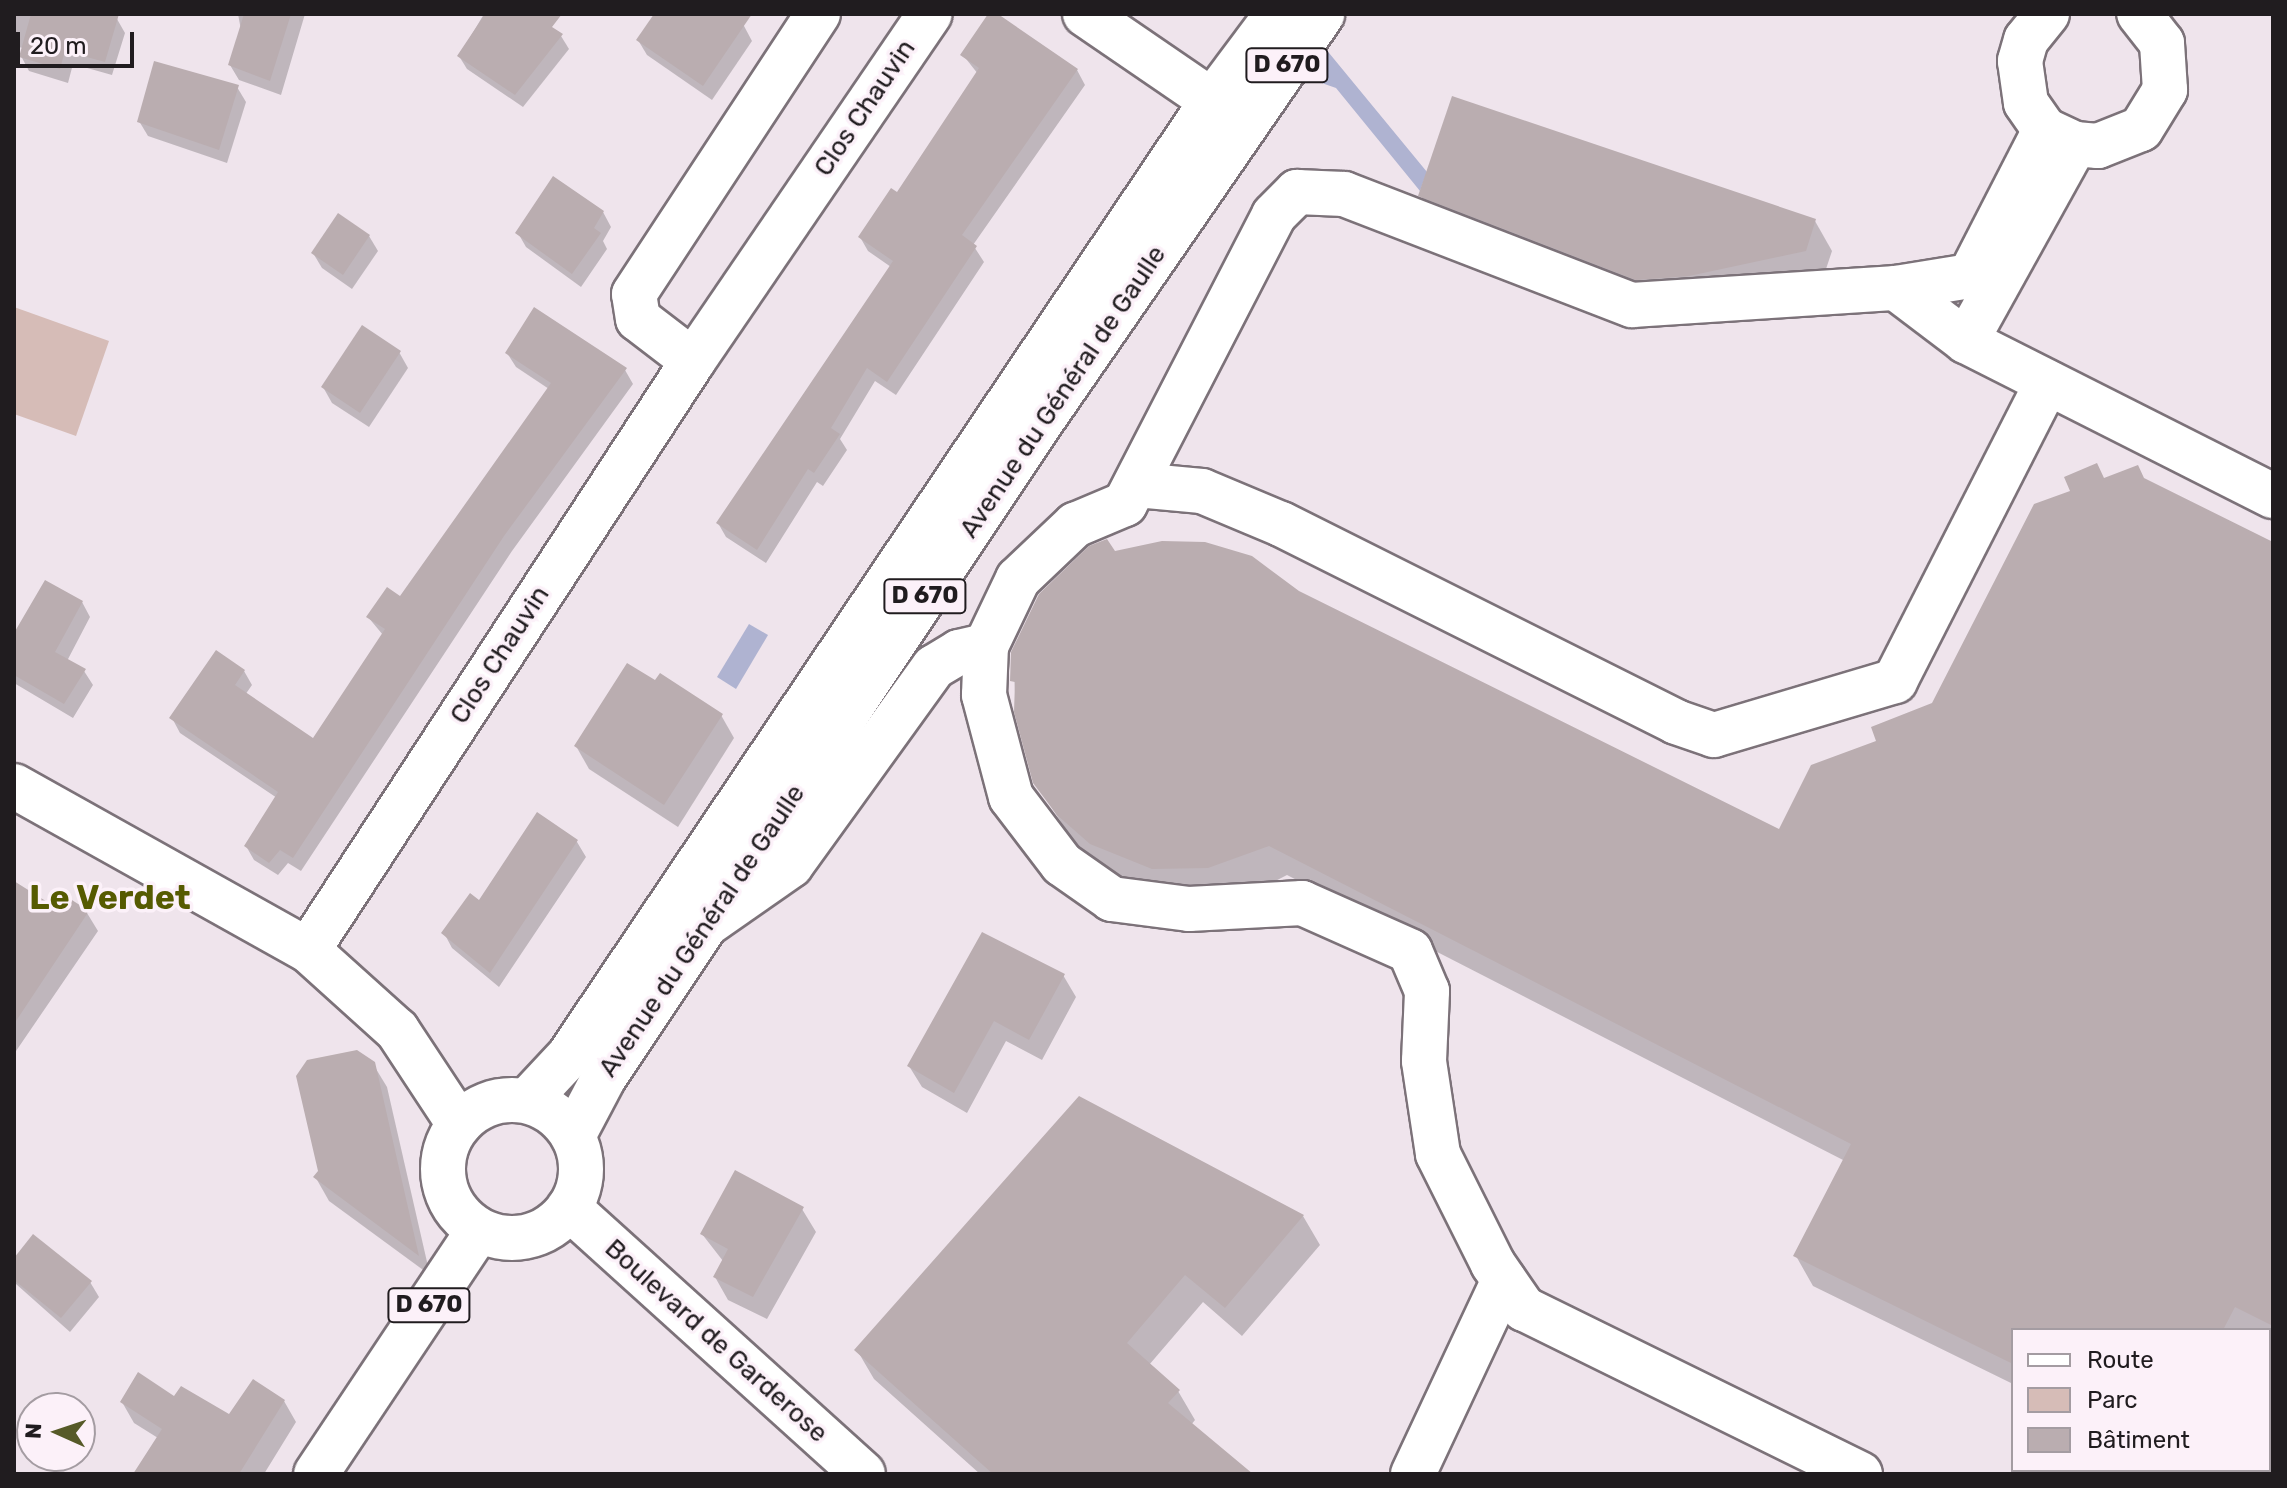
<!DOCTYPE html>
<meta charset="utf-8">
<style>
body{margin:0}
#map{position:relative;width:2287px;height:1488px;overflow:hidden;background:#efe4ec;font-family:Rubik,sans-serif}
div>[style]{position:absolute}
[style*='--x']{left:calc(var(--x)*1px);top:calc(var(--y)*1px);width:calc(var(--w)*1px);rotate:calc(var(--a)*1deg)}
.green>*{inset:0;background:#d6bcb7}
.water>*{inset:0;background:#afb3d1}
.shadow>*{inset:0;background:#0003}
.building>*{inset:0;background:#baadb0}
.roads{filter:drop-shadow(2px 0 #7c7279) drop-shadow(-2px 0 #7c7279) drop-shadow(0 2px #7c7279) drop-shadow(0 -2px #7c7279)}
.minor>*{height:44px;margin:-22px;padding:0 22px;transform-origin:22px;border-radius:22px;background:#fff}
.major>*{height:44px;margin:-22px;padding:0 22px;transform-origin:22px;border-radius:22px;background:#fff}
.major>.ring{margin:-22px;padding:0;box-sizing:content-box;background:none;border:44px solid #fff;border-radius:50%}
span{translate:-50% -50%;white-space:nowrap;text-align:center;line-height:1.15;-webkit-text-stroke:7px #fcf1f9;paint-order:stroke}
.shield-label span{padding:2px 6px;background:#fcf1f9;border:2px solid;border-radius:6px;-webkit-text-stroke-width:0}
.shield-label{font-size:24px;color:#201c1f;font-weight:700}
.street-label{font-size:26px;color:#201c1f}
.district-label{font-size:34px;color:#565b01;font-weight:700}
.frame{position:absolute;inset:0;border:16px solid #201c1f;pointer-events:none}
.legend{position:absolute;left:2011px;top:1328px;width:260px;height:144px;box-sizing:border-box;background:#fcf1f9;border:2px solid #a49ca2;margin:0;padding:10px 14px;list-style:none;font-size:24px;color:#201c1f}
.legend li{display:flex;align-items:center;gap:16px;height:40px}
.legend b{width:40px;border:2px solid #a49ca2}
.north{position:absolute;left:16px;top:1392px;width:80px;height:80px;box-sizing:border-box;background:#fcf1f9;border:2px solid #a49ca2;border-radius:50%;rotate:273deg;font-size:22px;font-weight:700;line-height:32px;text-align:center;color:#201c1f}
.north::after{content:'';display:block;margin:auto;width:28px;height:36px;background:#565a28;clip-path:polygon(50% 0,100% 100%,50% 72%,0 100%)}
.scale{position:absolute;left:16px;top:32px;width:118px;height:36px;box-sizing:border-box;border:4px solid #201c1f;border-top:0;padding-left:10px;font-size:24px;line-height:28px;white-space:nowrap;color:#201c1f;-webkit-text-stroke:6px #fcf1f9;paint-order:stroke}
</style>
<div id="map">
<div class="green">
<i style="clip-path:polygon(14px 307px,109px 341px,76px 436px,14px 414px)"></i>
</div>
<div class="water">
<i style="clip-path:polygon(1320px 42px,1427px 172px,1420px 191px,1336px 88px,1316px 81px,1310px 61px)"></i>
<i style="clip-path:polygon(749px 624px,768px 635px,736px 689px,717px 677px)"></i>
</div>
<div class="shadow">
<i style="clip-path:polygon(14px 14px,105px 14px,117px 19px,125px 33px,112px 75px,73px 64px,68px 83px,29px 71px,21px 56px,23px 48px,14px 46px)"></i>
<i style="clip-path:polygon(238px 14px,305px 14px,281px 95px,239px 80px,230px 65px,241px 30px)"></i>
<i style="clip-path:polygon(484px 14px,529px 14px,561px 36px,569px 49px,523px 107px,467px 69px,459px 56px)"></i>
<i style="clip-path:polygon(656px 14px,726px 14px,744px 26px,752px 41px,712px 100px,647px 55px,638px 40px)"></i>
<i style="clip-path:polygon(990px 14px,1077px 70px,1085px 85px,973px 245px,984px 262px,896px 395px,875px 381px,840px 439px,847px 450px,823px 486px,817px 482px,766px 563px,726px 537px,718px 523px,891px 267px,868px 251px,860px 237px,898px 195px,978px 74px,963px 55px)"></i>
<i style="clip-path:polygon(237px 87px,246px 102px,227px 163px,148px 136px,139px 121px)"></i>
<i style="clip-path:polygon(1421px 196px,1815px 221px,1832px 251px,1822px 281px,1707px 306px,1438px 226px)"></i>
<i style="clip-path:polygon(603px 212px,611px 227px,603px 241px,607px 249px,581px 287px,526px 247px,518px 233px)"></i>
<i style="clip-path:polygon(369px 236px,378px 251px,352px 289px,322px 268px,313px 253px)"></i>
<i style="clip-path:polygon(399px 352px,408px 368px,369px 427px,332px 403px,323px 387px)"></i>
<i style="clip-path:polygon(507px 353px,625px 370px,633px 384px,512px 551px,301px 871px,288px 863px,278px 875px,254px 860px,246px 846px,277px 798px,180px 733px,172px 718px,244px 671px,252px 685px,245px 695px,313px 741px,383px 635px,368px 617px,401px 599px,549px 389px,516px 367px)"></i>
<i style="clip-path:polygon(2105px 480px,2144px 480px,2273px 545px,2273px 1346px,2269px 1330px,2013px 1330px,2013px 1384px,1813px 1286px,1796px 1256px,1845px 1161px,1287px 875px,1264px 887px,1147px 892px,1110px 874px,1076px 845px,1035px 782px,1016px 712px,1013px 653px,1114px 553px,1298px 592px,1780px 831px,1878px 742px,1934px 704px)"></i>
<i style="clip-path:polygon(82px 602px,90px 617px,67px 661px,84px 671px,93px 685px,73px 718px,14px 683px,14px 637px)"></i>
<i style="clip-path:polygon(721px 715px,734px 738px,678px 827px,589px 769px,576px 746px)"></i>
<i style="clip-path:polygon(538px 815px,577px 842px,586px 857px,499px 987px,452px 948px,444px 933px,480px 902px)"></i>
<i style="clip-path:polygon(14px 883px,52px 908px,87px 913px,98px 931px,14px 1054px)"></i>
<i style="clip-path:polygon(1063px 975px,1076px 997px,1042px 1060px,1006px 1041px,967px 1113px,922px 1087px,909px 1066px)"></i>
<i style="clip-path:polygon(373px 1064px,387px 1087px,430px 1275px,329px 1201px,316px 1178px)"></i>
<i style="clip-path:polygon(802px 1209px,816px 1232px,767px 1319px,728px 1300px,715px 1277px,723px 1261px,702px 1234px)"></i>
<i style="clip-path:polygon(1303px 1216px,1320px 1245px,1242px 1336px,1203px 1302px,1149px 1365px,1178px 1391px,1195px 1420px,1191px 1425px,1250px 1474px,980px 1474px,874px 1379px,857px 1350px)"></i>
<i style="clip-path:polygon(14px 1261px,90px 1282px,99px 1297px,70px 1332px,16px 1284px)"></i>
<i style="clip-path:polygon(174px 1398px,230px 1417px,284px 1401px,296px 1422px,264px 1474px,135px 1474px,158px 1438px,134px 1423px,122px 1402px)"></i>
</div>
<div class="building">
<i style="clip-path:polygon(31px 14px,119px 14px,105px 62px,65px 51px,60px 69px,19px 57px)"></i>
<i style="clip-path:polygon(244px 14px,291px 14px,270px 81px,228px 65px)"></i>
<i style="clip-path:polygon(485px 14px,562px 14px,552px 27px,563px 34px,515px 95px,457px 56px)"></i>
<i style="clip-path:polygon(654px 14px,752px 14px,703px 86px,636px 40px)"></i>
<i style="clip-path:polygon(988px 14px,998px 14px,1078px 69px,962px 235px,977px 246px,887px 382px,867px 368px,831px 428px,840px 434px,814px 473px,808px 469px,757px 550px,716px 523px,893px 261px,858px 237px,891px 188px,897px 192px,979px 68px,960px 55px)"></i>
<i style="clip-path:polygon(154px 61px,239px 85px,219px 150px,137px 122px)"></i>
<i style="clip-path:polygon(1452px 96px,1816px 219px,1806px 251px,1689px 276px,1636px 280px,1418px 196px)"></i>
<i style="clip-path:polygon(553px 176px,604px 211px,594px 228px,601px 233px,572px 274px,515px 233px)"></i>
<i style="clip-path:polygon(338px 213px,370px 235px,343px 275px,311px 253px)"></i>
<i style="clip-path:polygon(534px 307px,627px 368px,504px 536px,293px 858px,280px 850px,269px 863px,244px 846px,278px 792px,169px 718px,216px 650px,245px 670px,235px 685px,313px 738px,385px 629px,366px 617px,387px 587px,400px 596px,551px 383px,505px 353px)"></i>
<i style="clip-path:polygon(362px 325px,401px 351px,360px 413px,321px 387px)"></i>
<i style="clip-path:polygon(2097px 463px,2104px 478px,2138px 465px,2144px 478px,2273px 542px,2273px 1326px,2235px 1307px,2223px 1330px,2013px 1330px,2013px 1364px,1793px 1256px,1851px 1144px,1269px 846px,1208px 868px,1152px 869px,1090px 844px,1057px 815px,1033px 783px,1014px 712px,1015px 682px,1010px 681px,1011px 652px,1039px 594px,1089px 546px,1107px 539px,1115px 551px,1162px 541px,1205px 542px,1252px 556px,1299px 591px,1779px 829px,1811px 765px,1876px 741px,1871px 727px,1932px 703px,2034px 504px,2070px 491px,2064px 477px)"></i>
<i style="clip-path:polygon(45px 580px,83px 601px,55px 652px,86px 669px,64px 704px,14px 675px,14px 633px)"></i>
<i style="clip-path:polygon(627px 663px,655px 680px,660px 673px,723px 714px,664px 805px,574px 746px)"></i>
<i style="clip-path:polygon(537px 812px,578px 840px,490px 973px,441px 933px,470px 893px,479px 900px)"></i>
<i style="clip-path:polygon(14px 881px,52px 905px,61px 893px,89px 911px,14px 1024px)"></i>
<i style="clip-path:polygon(982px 932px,1065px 974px,1029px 1040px,994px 1021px,954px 1093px,907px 1066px)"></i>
<i style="clip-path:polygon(357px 1050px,375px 1062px,419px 1256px,313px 1177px,318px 1171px,296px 1076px,307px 1060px)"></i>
<i style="clip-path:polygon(1079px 1096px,1304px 1215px,1225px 1308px,1185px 1275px,1127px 1343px,1180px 1390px,1168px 1403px,1253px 1474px,993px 1474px,854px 1350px)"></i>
<i style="clip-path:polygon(735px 1170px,804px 1207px,753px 1297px,713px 1277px,728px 1249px,700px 1234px)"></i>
<i style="clip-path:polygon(33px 1234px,92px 1281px,61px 1318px,14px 1280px,14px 1258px)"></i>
<i style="clip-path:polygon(138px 1372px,174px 1396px,181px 1386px,229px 1414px,253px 1379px,285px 1400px,239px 1474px,133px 1474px,162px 1429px,120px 1402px)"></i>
</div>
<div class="roads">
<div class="minor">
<i style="--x:1085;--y:14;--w:154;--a:34.4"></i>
<i style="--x:2047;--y:14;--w:33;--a:129"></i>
<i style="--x:2026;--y:40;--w:22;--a:106"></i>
<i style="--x:2020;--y:61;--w:42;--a:81.9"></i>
<i style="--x:2026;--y:103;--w:33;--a:55"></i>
<i style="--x:2045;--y:130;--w:33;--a:25"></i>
<i style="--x:2075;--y:144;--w:23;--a:5"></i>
<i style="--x:2098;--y:146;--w:46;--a:-21.6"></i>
<i style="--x:2141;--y:129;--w:46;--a:-58.4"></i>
<i style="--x:2165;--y:90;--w:47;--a:-93.7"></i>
<i style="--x:2162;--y:43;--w:37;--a:-128"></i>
<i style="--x:1896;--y:288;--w:88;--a:37.1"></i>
<i style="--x:1966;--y:341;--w:344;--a:26.8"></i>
<i style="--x:1966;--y:341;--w:225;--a:-61"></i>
<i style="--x:693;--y:361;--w:69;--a:-142.6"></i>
<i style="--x:638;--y:319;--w:25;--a:-99"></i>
<i style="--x:634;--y:294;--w:335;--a:-56.7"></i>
<i style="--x:1137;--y:485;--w:65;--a:5.3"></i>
<i style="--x:1202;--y:491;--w:86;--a:22.7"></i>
<i style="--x:1281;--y:524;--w:442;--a:26.6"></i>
<i style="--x:1676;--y:722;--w:40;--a:18.9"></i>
<i style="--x:1714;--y:735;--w:189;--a:-16.6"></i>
<i style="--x:1895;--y:681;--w:335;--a:-63"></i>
<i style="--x:14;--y:786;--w:337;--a:29.2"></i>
<i style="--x:308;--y:950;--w:120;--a:42"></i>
<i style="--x:397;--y:1030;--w:113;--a:56.6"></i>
<i style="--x:708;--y:923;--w:101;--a:-34.9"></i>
<i style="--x:791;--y:865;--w:244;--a:-54.2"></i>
<i style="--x:934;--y:667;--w:29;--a:-31"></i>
<i style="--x:959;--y:652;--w:28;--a:-13"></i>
<i style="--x:308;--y:950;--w:704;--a:-56.83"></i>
<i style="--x:693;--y:361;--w:420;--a:-55.7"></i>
<i style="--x:2269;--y:1388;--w:4;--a:14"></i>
<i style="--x:1413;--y:1474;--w:214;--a:-64.9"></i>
<i style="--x:1860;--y:1474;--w:374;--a:-153.8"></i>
<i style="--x:1524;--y:1309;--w:55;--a:-124.6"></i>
<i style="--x:1493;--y:1264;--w:123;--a:-116.6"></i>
<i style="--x:1438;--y:1154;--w:94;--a:-98.6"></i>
<i style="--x:1424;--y:1061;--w:70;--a:-87.5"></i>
<i style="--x:1427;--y:991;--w:43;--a:-113"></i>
<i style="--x:1410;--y:951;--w:118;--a:-156"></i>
<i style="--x:1302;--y:903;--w:113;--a:177"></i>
<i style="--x:1189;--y:909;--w:78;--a:-172.6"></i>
<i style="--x:1112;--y:899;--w:61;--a:-145"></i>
<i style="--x:1062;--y:864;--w:84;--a:-127.3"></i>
<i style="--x:1011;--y:797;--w:106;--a:-104.8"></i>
<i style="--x:984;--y:695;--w:49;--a:-87.7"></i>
<i style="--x:986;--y:646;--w:74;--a:-64.5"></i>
<i style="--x:1018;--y:579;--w:79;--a:-43.5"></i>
<i style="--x:1075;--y:525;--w:54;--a:-22.8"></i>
<i style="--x:1125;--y:504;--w:325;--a:-62.7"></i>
<i style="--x:1274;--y:215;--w:33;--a:-45"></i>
<i style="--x:1297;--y:192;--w:47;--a:2.4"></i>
<i style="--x:1344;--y:194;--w:309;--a:21.1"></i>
<i style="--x:1632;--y:305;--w:265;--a:-3.7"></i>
<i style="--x:1896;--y:288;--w:75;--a:-9.2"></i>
<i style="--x:1970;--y:276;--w:164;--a:-62.8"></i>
<i style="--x:2184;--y:1474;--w:4;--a:-63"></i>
</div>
<div class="major">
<i class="ring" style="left:443px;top:1100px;width:94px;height:94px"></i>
<i style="--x:527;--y:1101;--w:62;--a:-47"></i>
<i style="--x:569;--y:1056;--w:1151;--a:-56.05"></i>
<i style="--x:1212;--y:101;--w:109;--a:-53.2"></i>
<i style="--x:573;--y:1136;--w:64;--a:-62.2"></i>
<i style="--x:603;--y:1079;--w:793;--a:-56.31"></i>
<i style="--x:1043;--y:419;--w:492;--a:-55.4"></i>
<i style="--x:569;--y:1208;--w:396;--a:42.1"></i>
<i style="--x:316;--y:1474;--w:293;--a:-56.3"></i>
</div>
</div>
<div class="shield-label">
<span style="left:1287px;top:65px">D 670</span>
<span style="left:925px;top:596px">D 670</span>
<span style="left:429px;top:1305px">D 670</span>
</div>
<div class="street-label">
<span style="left:865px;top:108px;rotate:-56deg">Clos Chauvin</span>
<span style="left:1063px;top:392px;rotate:-56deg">Avenue du Général de Gaulle</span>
<span style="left:500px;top:655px;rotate:-57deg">Clos Chauvin</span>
<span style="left:702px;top:931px;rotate:-56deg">Avenue du Général de Gaulle</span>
<span style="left:716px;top:1341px;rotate:42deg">Boulevard de Garderose</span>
</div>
<div class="district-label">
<span style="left:110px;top:898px">Le Verdet</span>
</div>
<div class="frame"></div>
<ul class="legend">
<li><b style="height:10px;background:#fff"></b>Route</li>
<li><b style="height:22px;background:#d6bcb7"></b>Parc</li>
<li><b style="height:22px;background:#baadb0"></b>Bâtiment</li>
</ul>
<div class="north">N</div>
<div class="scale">20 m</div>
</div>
